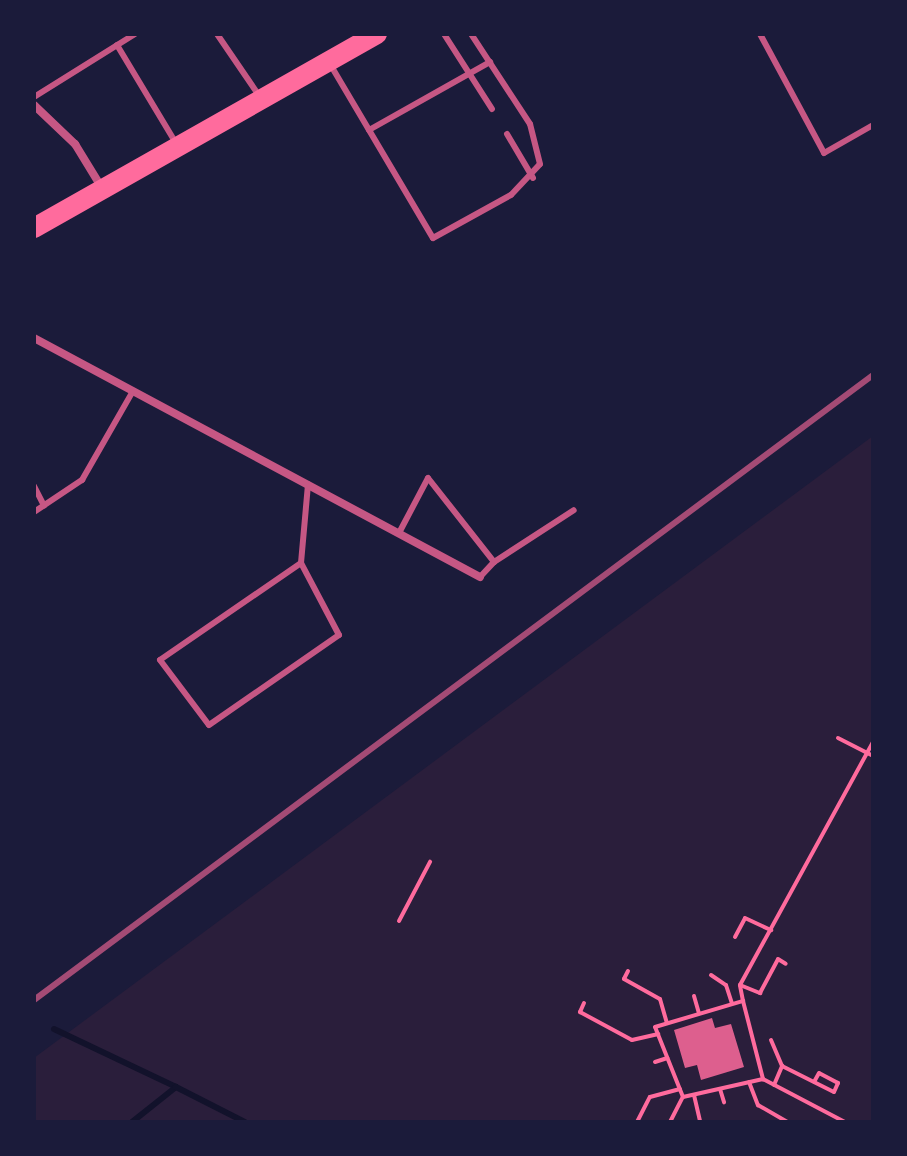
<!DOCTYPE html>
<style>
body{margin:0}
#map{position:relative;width:907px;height:1156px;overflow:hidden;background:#1b1b3a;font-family:"Playfair Display",serif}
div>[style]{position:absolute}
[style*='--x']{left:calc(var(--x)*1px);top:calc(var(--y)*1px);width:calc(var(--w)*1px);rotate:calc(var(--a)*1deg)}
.green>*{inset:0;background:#2a1e3b}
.stream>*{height:6px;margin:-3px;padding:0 3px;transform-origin:3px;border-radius:3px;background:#12122b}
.building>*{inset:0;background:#dd5f8e}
.path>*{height:4px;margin:-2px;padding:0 2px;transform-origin:2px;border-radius:2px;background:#ff6b9d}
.service>*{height:6px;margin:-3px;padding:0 3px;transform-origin:3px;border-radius:3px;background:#c65784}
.minor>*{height:8px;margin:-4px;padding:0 4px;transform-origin:4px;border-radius:4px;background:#c65784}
.primary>*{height:20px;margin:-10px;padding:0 10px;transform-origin:10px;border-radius:10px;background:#ff6b9d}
.rail>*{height:6px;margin:-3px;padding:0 3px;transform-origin:3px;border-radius:3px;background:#a44b75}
span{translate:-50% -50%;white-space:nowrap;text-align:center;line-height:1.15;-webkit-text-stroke:6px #1b1b3a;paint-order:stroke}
.frame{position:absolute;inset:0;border:36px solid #1b1b3a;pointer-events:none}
</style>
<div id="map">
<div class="green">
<i style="clip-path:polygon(873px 436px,873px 1122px,34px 1122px,34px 1058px)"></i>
</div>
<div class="stream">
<i style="--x:54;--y:1029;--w:135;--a:25.4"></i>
<i style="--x:176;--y:1087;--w:56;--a:141.5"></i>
<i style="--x:176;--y:1087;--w:77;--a:26.9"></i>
</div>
<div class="building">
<i style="clip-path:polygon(712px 1018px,715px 1028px,731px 1024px,744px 1067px,701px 1080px,697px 1065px,685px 1068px,674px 1030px)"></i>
</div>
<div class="path">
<i style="--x:838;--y:738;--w:39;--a:27"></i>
<i style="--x:399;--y:921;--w:67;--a:-62.3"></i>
<i style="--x:735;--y:937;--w:21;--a:-62"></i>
<i style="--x:745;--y:918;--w:29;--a:25"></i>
<i style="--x:628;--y:971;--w:9;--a:117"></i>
<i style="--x:624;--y:979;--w:41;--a:29.1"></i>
<i style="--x:660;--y:999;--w:25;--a:74"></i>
<i style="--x:711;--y:975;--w:18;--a:34"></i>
<i style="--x:726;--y:985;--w:19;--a:72"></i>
<i style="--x:740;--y:985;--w:22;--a:22"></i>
<i style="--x:760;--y:993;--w:38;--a:-62"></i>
<i style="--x:778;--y:959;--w:9;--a:32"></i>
<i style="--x:694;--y:996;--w:18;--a:74"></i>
<i style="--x:743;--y:1001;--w:16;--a:-101"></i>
<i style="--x:740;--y:985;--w:277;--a:-61.3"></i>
<i style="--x:584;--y:1003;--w:10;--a:114"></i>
<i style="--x:580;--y:1012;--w:59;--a:28.3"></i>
<i style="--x:632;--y:1040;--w:27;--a:-13"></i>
<i style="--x:771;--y:1040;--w:28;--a:67"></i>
<i style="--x:655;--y:1062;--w:13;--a:-18"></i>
<i style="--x:749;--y:1082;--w:25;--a:69"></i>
<i style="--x:758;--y:1105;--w:34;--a:30"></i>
<i style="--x:774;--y:1085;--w:21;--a:-67"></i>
<i style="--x:782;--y:1066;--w:58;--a:26.6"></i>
<i style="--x:834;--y:1092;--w:10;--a:-66"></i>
<i style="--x:838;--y:1083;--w:21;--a:-152"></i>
<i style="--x:819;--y:1073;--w:10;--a:119"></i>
<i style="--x:720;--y:1089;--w:14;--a:73"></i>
<i style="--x:694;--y:1095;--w:28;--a:77"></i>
<i style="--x:683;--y:1097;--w:75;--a:-111.8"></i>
<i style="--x:655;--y:1027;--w:92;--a:-16.5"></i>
<i style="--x:743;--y:1001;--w:81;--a:75.6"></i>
<i style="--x:637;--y:1122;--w:28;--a:-63"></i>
<i style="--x:650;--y:1097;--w:31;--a:-15"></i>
<i style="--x:670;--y:1122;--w:28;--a:-63"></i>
<i style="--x:683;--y:1097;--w:82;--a:-12.7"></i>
<i style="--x:763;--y:1079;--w:93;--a:27.7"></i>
</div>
<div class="service">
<i style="--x:217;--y:34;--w:76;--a:55.7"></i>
<i style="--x:444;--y:34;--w:89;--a:57.4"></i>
<i style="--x:760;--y:34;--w:135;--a:61.7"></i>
<i style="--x:824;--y:153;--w:56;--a:-29.7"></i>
<i style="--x:117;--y:45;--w:114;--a:59"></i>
<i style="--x:330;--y:64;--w:202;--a:59.4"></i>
<i style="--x:433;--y:238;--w:89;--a:-28.9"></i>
<i style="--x:511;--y:195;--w:42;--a:-46.9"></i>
<i style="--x:540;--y:164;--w:41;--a:-104"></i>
<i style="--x:530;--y:124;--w:108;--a:-123.2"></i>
<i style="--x:34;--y:97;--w:119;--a:-32"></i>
<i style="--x:369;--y:130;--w:139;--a:-29.3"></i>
<i style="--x:507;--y:134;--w:51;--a:59.4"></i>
<i style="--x:34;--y:486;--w:22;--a:63"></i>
<i style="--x:34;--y:512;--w:58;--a:-33.7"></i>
<i style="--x:82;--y:480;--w:103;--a:-60.2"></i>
<i style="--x:399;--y:533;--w:62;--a:-62.2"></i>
<i style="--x:428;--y:478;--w:107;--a:51.8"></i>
<i style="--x:494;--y:562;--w:95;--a:-33"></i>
<i style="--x:301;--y:563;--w:171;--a:145.5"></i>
<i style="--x:160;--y:660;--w:81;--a:53"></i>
<i style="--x:209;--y:725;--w:158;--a:-34.7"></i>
<i style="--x:339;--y:635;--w:81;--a:-117.8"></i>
<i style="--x:301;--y:563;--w:79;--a:-84.9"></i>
<i style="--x:480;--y:577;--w:21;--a:-47"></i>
</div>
<div class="minor">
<i style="--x:34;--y:105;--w:57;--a:43.6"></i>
<i style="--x:75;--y:144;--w:52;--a:58.5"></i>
<i style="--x:34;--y:338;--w:506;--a:28.19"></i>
</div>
<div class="primary">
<i style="--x:34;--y:228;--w:394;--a:-29.5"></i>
</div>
<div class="rail">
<i style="--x:34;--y:1000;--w:1046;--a:-36.68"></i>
</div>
<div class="frame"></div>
</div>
